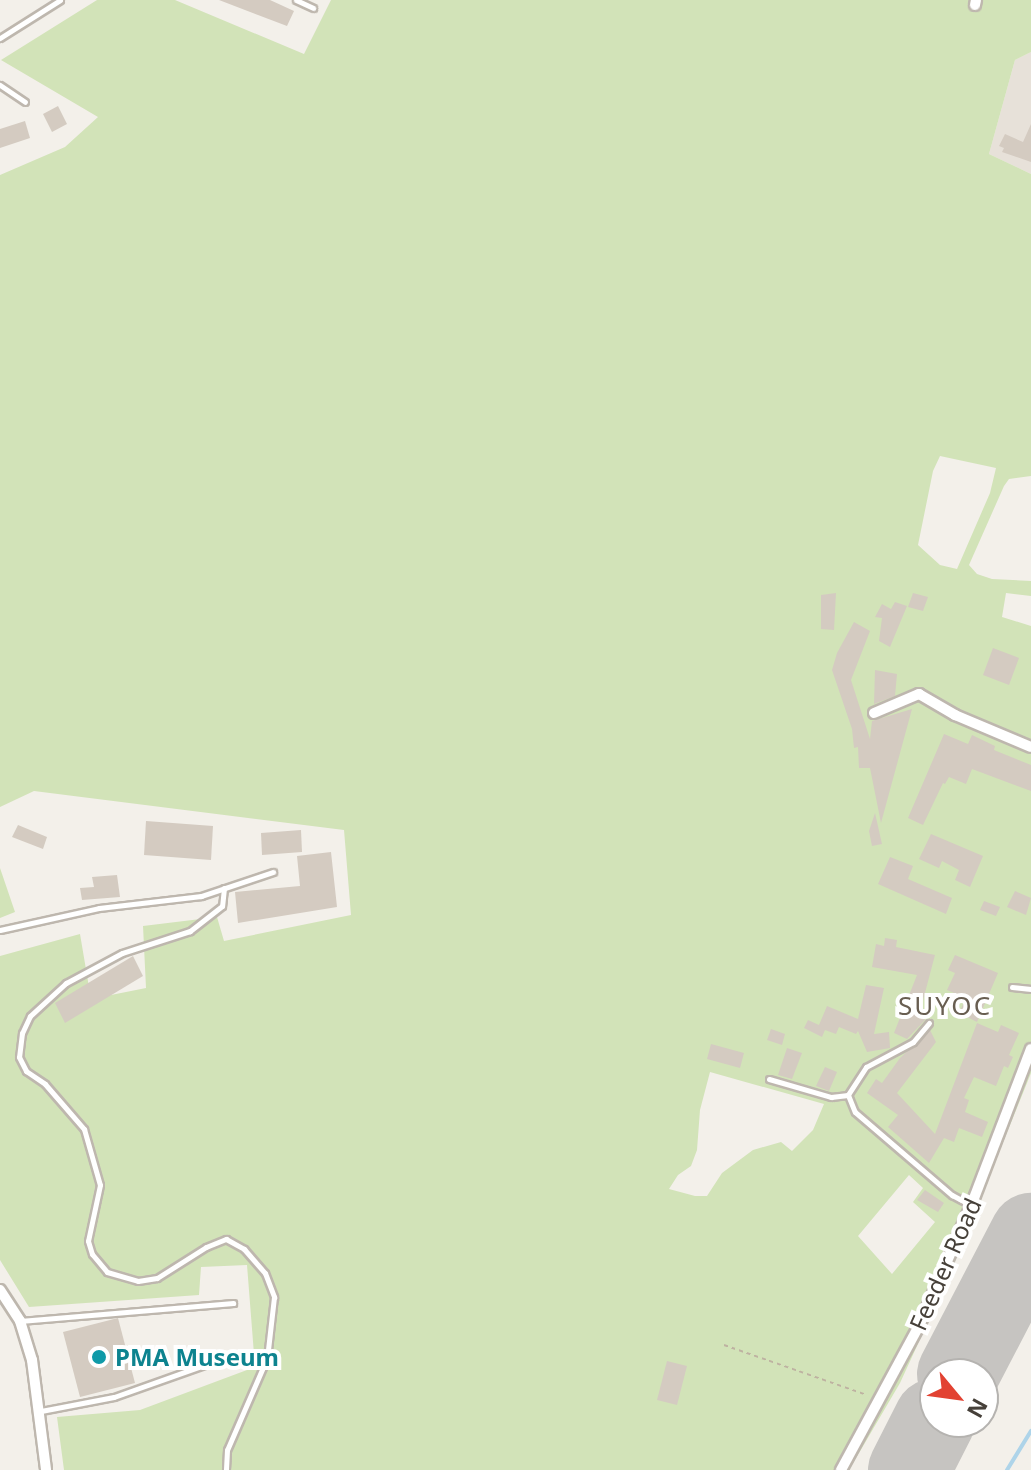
<!DOCTYPE html>
<style>
body{margin:0}
#map{position:relative;width:1031px;height:1470px;overflow:hidden;background:#f3f0ea;font-family:"Noto Sans",sans-serif}
div>[style]{position:absolute}
[style*='--x']{left:calc(var(--x)*1px);top:calc(var(--y)*1px);width:calc(var(--w)*1px);rotate:calc(var(--a)*1deg)}
.residential>*{inset:0;background:#e7e1d9}
.green>*{inset:0;background:#d2e3b8}
.stream>*{height:4px;margin:-2px;padding:0 2px;transform-origin:2px;border-radius:2px;background:#aed4e9}
.runway>*{height:82px;margin:-41px;padding:0 41px;transform-origin:41px;border-radius:41px;background:#c6c4c1}
.building>*{inset:0;background:#d4cbc1}
.path>*{height:2px;margin-top:-1px;transform-origin:0;background:repeating-linear-gradient(90deg,#beb2a1 0 4px,transparent 0 8px)}
.roads{filter:drop-shadow(2px 0 #beb7ae) drop-shadow(-2px 0 #beb7ae) drop-shadow(0 2px #beb7ae) drop-shadow(0 -2px #beb7ae)}
.lane>*{height:5px;margin:-2.5px;padding:0 2.5px;transform-origin:2.5px;border-radius:2.5px;background:#fff}
.street>*{height:10px;margin:-5px;padding:0 5px;transform-origin:5px;border-radius:5px;background:#fff}
.dots>*{width:22px;height:22px;translate:-50% -50%;box-sizing:border-box;border:4px solid #fff;border-radius:50%}
span{translate:-50% -50%;white-space:nowrap;text-align:center;line-height:1.15;-webkit-text-stroke:8px #fff;paint-order:stroke}
.street-label{font-size:24px;color:#464039}
.culture-label{font-size:24px;color:#0d838f;font-weight:700}
.left{translate:0 -50%;text-align:left}
.neighbourhood-label{font-size:26px;color:#685e51;letter-spacing:2px}
.north{position:absolute;left:919px;top:1358px;width:80px;height:80px;box-sizing:border-box;background:#fff;border:2px solid #b5b3b0;border-radius:50%;rotate:119deg;font-size:22px;font-weight:700;line-height:32px;text-align:center;color:#464039}
.north::after{content:'';display:block;margin:auto;width:28px;height:36px;background:#e24232;clip-path:polygon(50% 0,100% 100%,50% 72%,0 100%)}
</style>
<div id="map">
<div class="residential">
<i style="clip-path:polygon(1031px 52px,1031px 174px,989px 154px,1015px 60px)"></i>
</div>
<div class="green">
<i style="clip-path:polygon(evenodd,97px 0,175px 0,304px 54px,331px 0,1031px 0,1031px 52px,1015px 60px,989px 154px,1031px 174px,1031px 476px,1009px 479px,1004px 486px,969px 565px,977px 574px,992px 579px,1031px 581px,1031px 596px,1006px 593px,1002px 617px,1031px 626px,1031px 1073px,949px 1276px,900px 1383px,849px 1470px,64px 1470px,57px 1417px,140px 1410px,255px 1367px,247px 1265px,201px 1267px,199px 1295px,29px 1307px,0 1260px,0 956px,80px 934px,91px 999px,146px 988px,143px 926px,217px 917px,224px 941px,351px 915px,344px 830px,34px 791px,0 807px,0 175px,65px 147px,98px 117px,1px 60px,97px 0,940px 456px,996px 468px,990px 493px,957px 569px,940px 565px,918px 545px,933px 471px,940px 456px,97px 0,710px 1072px,824px 1104px,813px 1130px,792px 1151px,781px 1142px,753px 1150px,722px 1173px,707px 1196px,695px 1196px,669px 1189px,678px 1175px,691px 1166px,697px 1150px,700px 1110px,710px 1072px,97px 0,909px 1175px,923px 1188px,913px 1202px,935px 1222px,892px 1274px,858px 1236px,909px 1175px)"></i>
<i style="clip-path:polygon(0 868px,15px 912px,0 918px)"></i>
</div>
<div class="stream">
<i style="--x:1007;--y:1470;--w:46;--a:-58.4"></i>
</div>
<div class="runway">
<i style="--x:958;--y:1374;--w:158;--a:-62.5"></i>
<i style="--x:909;--y:1470;--w:57;--a:-63"></i>
</div>
<div class="building">
<i style="clip-path:polygon(219px 0,270px 0,294px 11px,287px 26px)"></i>
<i style="clip-path:polygon(58px 106px,67px 124px,52px 132px,43px 114px)"></i>
<i style="clip-path:polygon(25px 121px,30px 138px,0 148px,0 129px)"></i>
<i style="clip-path:polygon(1031px 124px,1031px 162px,1002px 152px,1004px 148px,999px 146px,1005px 134px,1023px 142px)"></i>
<i style="clip-path:polygon(836px 593px,834px 630px,821px 629px,821px 595px)"></i>
<i style="clip-path:polygon(913px 593px,928px 597px,923px 611px,908px 607px)"></i>
<i style="clip-path:polygon(895px 602px,907px 606px,890px 647px,879px 641px,882px 618px,875px 617px,882px 604px,891px 609px)"></i>
<i style="clip-path:polygon(854px 622px,870px 631px,851px 680px,870px 739px,872px 721px,912px 709px,881px 823px,870px 768px,859px 768px,858px 747px,854px 748px,852px 729px,832px 670px,837px 653px)"></i>
<i style="clip-path:polygon(993px 648px,1019px 658px,1009px 685px,983px 675px)"></i>
<i style="clip-path:polygon(875px 670px,897px 674px,895px 696px,874px 704px)"></i>
<i style="clip-path:polygon(944px 734px,968px 744px,972px 735px,995px 746px,994px 750px,1031px 765px,1031px 791px,972px 769px,966px 784px,949px 777px,945px 784px,943px 783px,923px 825px,908px 818px)"></i>
<i style="clip-path:polygon(875px 813px,882px 844px,872px 846px,869px 831px)"></i>
<i style="clip-path:polygon(146px 821px,213px 826px,211px 860px,144px 855px)"></i>
<i style="clip-path:polygon(18px 825px,47px 837px,43px 849px,12px 837px)"></i>
<i style="clip-path:polygon(301px 830px,302px 852px,262px 855px,261px 833px)"></i>
<i style="clip-path:polygon(931px 834px,983px 856px,970px 887px,955px 880px,959px 870px,942px 861px,939px 868px,919px 859px)"></i>
<i style="clip-path:polygon(331px 852px,337px 907px,238px 923px,235px 892px,300px 886px,297px 856px)"></i>
<i style="clip-path:polygon(890px 857px,913px 866px,908px 879px,952px 898px,946px 914px,878px 884px)"></i>
<i style="clip-path:polygon(117px 875px,120px 897px,82px 900px,80px 888px,94px 887px,92px 877px)"></i>
<i style="clip-path:polygon(1015px 891px,1031px 898px,1026px 915px,1007px 907px)"></i>
<i style="clip-path:polygon(984px 901px,1000px 907px,996px 916px,980px 910px)"></i>
<i style="clip-path:polygon(885px 938px,897px 940px,896px 947px,935px 955px,921px 1008px,925px 1020px,907px 1039px,894px 1033px,917px 975px,872px 967px,876px 944px,884px 946px)"></i>
<i style="clip-path:polygon(955px 955px,998px 973px,977px 1022px,959px 1013px,966px 998px,947px 990px,955px 973px,948px 970px)"></i>
<i style="clip-path:polygon(133px 956px,143px 976px,65px 1023px,55px 1003px)"></i>
<i style="clip-path:polygon(866px 985px,884px 988px,874px 1034px,889px 1032px,890px 1048px,867px 1052px,858px 1031px,856px 1034px,839px 1027px,836px 1034px,825px 1030px,822px 1037px,804px 1028px,808px 1020px,819px 1025px,827px 1006px,858px 1019px)"></i>
<i style="clip-path:polygon(977px 1023px,998px 1032px,1001px 1025px,1019px 1033px,1009px 1055px,1013px 1057px,1008px 1068px,1004px 1066px,996px 1086px,974px 1077px,964px 1098px,969px 1100px,965px 1112px,988px 1122px,982px 1137px,959px 1128px,954px 1142px,944px 1138px,929px 1163px,888px 1127px,898px 1115px,867px 1093px,876px 1079px,882px 1083px,900px 1058px,930px 1030px,936px 1042px,897px 1093px,935px 1134px)"></i>
<i style="clip-path:polygon(771px 1029px,785px 1034px,782px 1045px,767px 1040px)"></i>
<i style="clip-path:polygon(711px 1044px,744px 1053px,740px 1068px,707px 1059px)"></i>
<i style="clip-path:polygon(787px 1048px,802px 1053px,792px 1079px,778px 1075px)"></i>
<i style="clip-path:polygon(825px 1067px,837px 1072px,829px 1091px,816px 1086px)"></i>
<i style="clip-path:polygon(925px 1190px,944px 1203px,938px 1212px,917px 1200px)"></i>
<i style="clip-path:polygon(118px 1318px,135px 1383px,80px 1397px,63px 1332px)"></i>
<i style="clip-path:polygon(667px 1361px,687px 1366px,677px 1405px,657px 1400px)"></i>
</div>
<div class="path">
<i style="--x:724;--y:1345;--w:151;--a:19.3"></i>
</div>
<div class="roads">
<div class="lane">
<i style="--x:296;--y:0;--w:19;--a:25"></i>
<i style="--x:0;--y:38;--w:71;--a:-32.3"></i>
<i style="--x:0;--y:85;--w:30;--a:34"></i>
<i style="--x:224;--y:888;--w:18;--a:96"></i>
<i style="--x:222;--y:906;--w:41;--a:142"></i>
<i style="--x:190;--y:931;--w:71;--a:162.1"></i>
<i style="--x:122;--y:953;--w:64;--a:151.8"></i>
<i style="--x:66;--y:983;--w:49;--a:137.5"></i>
<i style="--x:30;--y:1016;--w:19;--a:115"></i>
<i style="--x:22;--y:1033;--w:24;--a:97"></i>
<i style="--x:19;--y:1057;--w:16;--a:63"></i>
<i style="--x:26;--y:1071;--w:23;--a:34"></i>
<i style="--x:45;--y:1084;--w:60;--a:49.1"></i>
<i style="--x:84;--y:1129;--w:58;--a:74.1"></i>
<i style="--x:100;--y:1185;--w:57;--a:102.1"></i>
<i style="--x:88;--y:1241;--w:14;--a:73"></i>
<i style="--x:92;--y:1254;--w:23;--a:50"></i>
<i style="--x:107;--y:1272;--w:32;--a:16"></i>
<i style="--x:138;--y:1281;--w:19;--a:-9"></i>
<i style="--x:157;--y:1278;--w:58;--a:-32.3"></i>
<i style="--x:206;--y:1247;--w:22;--a:-22"></i>
<i style="--x:226;--y:1239;--w:21;--a:29"></i>
<i style="--x:244;--y:1249;--w:32;--a:49"></i>
<i style="--x:265;--y:1273;--w:26;--a:69"></i>
<i style="--x:274;--y:1297;--w:61;--a:96.5"></i>
<i style="--x:267;--y:1358;--w:100;--a:113.5"></i>
<i style="--x:227;--y:1450;--w:20;--a:93"></i>
<i style="--x:0;--y:930;--w:101;--a:-12.5"></i>
<i style="--x:99;--y:908;--w:103;--a:-6.7"></i>
<i style="--x:201;--y:896;--w:76;--a:-18.4"></i>
<i style="--x:1012;--y:987;--w:19;--a:6"></i>
<i style="--x:929;--y:1023;--w:25;--a:130"></i>
<i style="--x:913;--y:1042;--w:53;--a:152"></i>
<i style="--x:866;--y:1067;--w:33;--a:123"></i>
<i style="--x:848;--y:1095;--w:18;--a:68"></i>
<i style="--x:855;--y:1112;--w:128;--a:40.6"></i>
<i style="--x:952;--y:1195;--w:21;--a:28"></i>
<i style="--x:769;--y:1079;--w:65;--a:16.2"></i>
<i style="--x:831;--y:1097;--w:17;--a:-7"></i>
<i style="--x:20;--y:1321;--w:214;--a:-4.8"></i>
<i style="--x:41;--y:1411;--w:74;--a:-10.9"></i>
<i style="--x:114;--y:1397;--w:99;--a:-19.5"></i>
</div>
<div class="street">
<i style="--x:975;--y:5;--w:5;--a:-79"></i>
<i style="--x:874;--y:713;--w:49;--a:-22.9"></i>
<i style="--x:919;--y:694;--w:42;--a:30.3"></i>
<i style="--x:955;--y:715;--w:82;--a:22.8"></i>
<i style="--x:0;--y:1290;--w:37;--a:57"></i>
<i style="--x:20;--y:1321;--w:41;--a:72.9"></i>
<i style="--x:32;--y:1360;--w:111;--a:82.7"></i>
<i style="--x:841;--y:1470;--w:164;--a:-61.6"></i>
<i style="--x:919;--y:1326;--w:131;--a:-66.6"></i>
<i style="--x:971;--y:1206;--w:168;--a:-69.1"></i>
</div>
</div>
<div class="dots">
<i style="left:99px;top:1357px;background:#0f9aa8"></i>
</div>
<div class="street-label">
<span style="left:945px;top:1264px;rotate:-66deg">Feeder Road</span>
</div>
<div class="culture-label">
<span class="left" style="left:115px;top:1357px">PMA Museum</span>
</div>
<div class="neighbourhood-label">
<span style="left:945px;top:1006px">SUYOC</span>
</div>
<div class="north">N</div>
</div>
